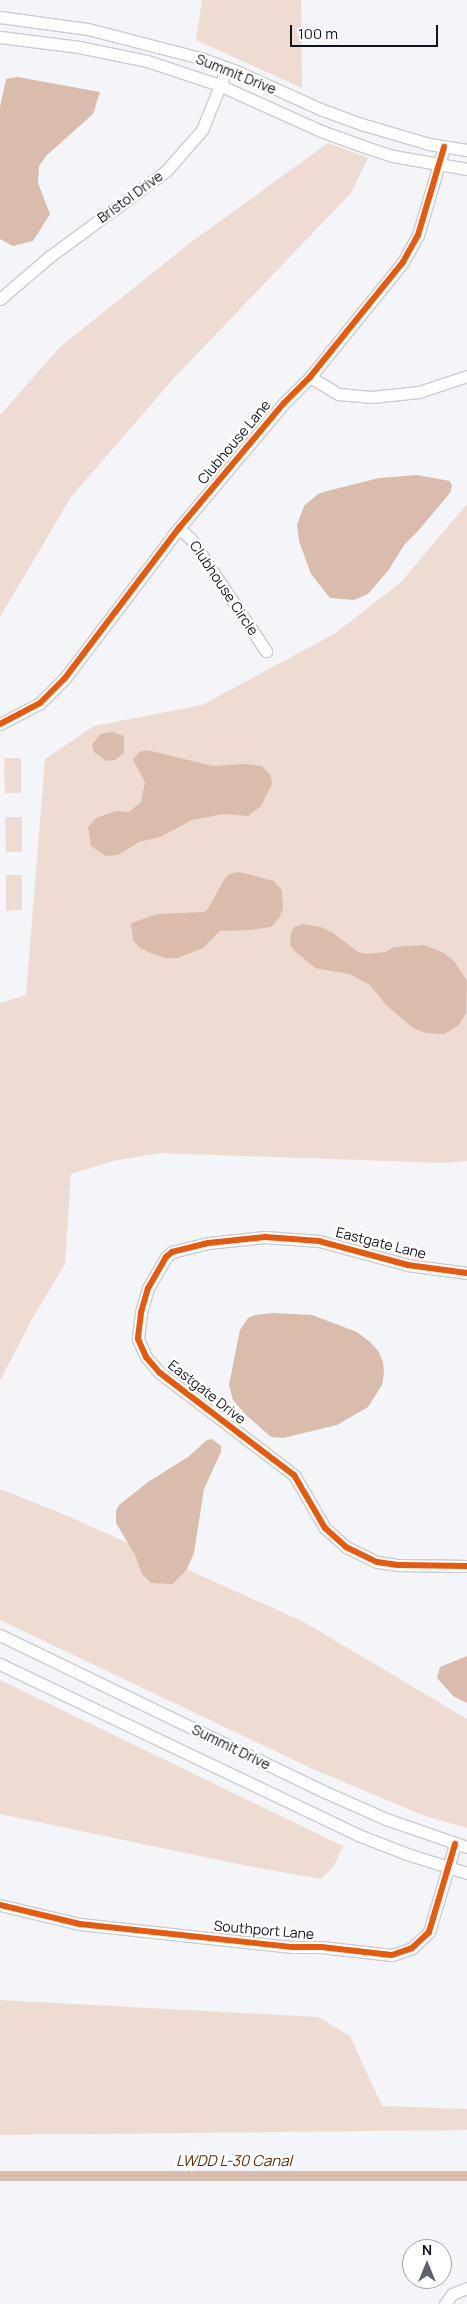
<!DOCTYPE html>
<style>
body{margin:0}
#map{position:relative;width:467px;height:2304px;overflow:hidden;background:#f3f5f8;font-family:Manrope,sans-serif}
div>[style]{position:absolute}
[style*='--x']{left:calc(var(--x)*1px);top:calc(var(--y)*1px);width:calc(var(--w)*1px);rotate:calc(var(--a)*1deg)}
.green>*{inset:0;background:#eedcd3}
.water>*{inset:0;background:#dabcac}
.canal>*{height:10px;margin:-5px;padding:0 5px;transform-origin:5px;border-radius:5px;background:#dabcac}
.roads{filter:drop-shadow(1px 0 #c9cdd3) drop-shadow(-1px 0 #c9cdd3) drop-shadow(0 1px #c9cdd3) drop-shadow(0 -1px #c9cdd3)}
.street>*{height:11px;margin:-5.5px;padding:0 5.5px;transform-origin:5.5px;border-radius:5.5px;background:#fdfefe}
.cycleway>*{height:6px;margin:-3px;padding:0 3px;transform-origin:3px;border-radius:3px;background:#e8590c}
span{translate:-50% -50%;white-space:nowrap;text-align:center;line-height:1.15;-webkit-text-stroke:4.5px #fff;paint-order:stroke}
.street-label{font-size:14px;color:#0f151f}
.water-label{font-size:15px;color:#662e07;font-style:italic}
.north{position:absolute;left:402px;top:2239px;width:50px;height:50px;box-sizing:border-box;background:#fff;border:1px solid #9fa1a5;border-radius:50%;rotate:0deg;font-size:14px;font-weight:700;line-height:20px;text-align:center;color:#0f151f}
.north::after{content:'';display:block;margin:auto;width:18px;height:22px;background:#5f636b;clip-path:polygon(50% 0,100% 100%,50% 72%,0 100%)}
.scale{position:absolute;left:290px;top:25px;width:148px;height:22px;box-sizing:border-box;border:2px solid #0f151f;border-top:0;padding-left:6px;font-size:15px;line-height:18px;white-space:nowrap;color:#0f151f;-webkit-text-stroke:4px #fff;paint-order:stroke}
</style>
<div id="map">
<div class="green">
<i style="clip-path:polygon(202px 0,301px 0,302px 88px,196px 40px)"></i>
<i style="clip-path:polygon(328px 143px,368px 158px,351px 193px,174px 378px,71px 497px,0 617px,0 415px,60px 347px,190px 243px)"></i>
<i style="clip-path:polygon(467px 504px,467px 1161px,443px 1163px,160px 1153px,113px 1161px,71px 1174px,65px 1264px,32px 1319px,0 1381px,0 1003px,26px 995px,45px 759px,94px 726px,202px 705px,334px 634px,400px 583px)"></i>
<i style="clip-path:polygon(4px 758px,21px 758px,21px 793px,5px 793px)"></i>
<i style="clip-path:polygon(5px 817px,22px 817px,22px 852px,6px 852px)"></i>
<i style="clip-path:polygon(6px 875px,22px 875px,22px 910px,6px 911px)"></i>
<i style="clip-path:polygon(0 1489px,70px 1517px,304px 1622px,467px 1719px,467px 1828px,425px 1816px,315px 1770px,0 1620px)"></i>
<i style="clip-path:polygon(0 1680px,343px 1846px,334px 1866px,321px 1879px,252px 1867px,0 1814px)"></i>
<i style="clip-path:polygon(0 2000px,318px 2017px,350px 2036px,382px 2106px,467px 2109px,467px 2130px,0 2135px)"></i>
</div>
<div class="water">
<i style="clip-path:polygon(18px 77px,100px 92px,93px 114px,47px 155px,39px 166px,38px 183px,50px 214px,33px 241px,13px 246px,0 239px,0 107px,6px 79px)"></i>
<i style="clip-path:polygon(417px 475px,450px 481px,452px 486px,450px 493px,418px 531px,404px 545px,388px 571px,368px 594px,354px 600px,330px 598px,311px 574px,299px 541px,297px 525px,304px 506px,318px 494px,327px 491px,379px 478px)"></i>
<i style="clip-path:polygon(112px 732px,124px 736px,124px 753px,115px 760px,106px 761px,94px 752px,92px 745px,100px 734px)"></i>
<i style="clip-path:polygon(147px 750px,213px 766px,245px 764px,262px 766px,271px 776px,272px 784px,261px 806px,248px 816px,224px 814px,192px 820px,160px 837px,139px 842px,118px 855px,106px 856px,91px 846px,88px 827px,96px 818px,116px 811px,129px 812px,141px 802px,145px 782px,133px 760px,139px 752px)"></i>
<i style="clip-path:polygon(239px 872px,274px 881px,282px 890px,283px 909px,279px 918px,271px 927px,251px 930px,220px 931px,203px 948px,178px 958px,165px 958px,148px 952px,139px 947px,133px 940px,131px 924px,134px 922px,158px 914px,204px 912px,208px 909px,225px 878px,229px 874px)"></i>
<i style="clip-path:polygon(303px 924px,321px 927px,333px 933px,358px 952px,367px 954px,385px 952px,394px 947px,424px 945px,444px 953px,454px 961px,467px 981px,466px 1013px,459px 1025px,444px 1034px,426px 1033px,413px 1028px,387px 1006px,370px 985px,349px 974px,315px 968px,295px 951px,290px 945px,291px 932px,294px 927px)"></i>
<i style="clip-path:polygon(274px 1313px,312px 1315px,357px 1332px,370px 1342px,379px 1352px,383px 1363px,384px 1373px,382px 1385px,368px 1407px,337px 1425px,283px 1438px,271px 1437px,246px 1415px,233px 1400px,229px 1385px,240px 1330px,248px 1318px,255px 1315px)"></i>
<i style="clip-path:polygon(212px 1439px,221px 1446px,221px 1452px,204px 1489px,194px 1553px,187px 1569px,173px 1584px,151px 1583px,142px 1574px,135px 1555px,116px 1523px,116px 1511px,119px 1505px,148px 1482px,188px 1457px,207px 1440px)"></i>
<i style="clip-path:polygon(467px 1656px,467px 1703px,453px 1696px,437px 1678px,440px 1667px)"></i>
</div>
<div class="canal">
<i style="--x:0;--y:2176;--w:467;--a:0"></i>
</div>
<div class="roads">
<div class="street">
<i style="--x:0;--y:17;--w:89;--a:7.8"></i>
<i style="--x:88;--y:29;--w:116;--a:14.5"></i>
<i style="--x:200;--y:58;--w:38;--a:20"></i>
<i style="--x:236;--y:71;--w:92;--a:24.3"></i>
<i style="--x:320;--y:109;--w:44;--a:20.1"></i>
<i style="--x:361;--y:124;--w:71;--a:16.4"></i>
<i style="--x:429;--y:144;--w:38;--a:9"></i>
<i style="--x:0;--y:37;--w:80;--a:7.2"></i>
<i style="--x:79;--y:47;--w:69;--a:11.6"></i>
<i style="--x:147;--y:61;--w:76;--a:18.4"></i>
<i style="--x:219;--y:85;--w:112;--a:24.3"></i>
<i style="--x:321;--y:131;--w:50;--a:19.9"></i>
<i style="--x:368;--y:148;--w:26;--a:18"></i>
<i style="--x:393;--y:156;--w:75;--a:10"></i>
<i style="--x:0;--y:299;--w:65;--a:-40.6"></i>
<i style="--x:49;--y:257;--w:145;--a:-36.3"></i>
<i style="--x:166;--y:171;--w:55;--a:-48.7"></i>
<i style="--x:202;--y:130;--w:67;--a:-68"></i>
<i style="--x:310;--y:377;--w:33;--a:31"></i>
<i style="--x:338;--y:394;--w:33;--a:5"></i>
<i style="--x:371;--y:397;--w:48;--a:-5.9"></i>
<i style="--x:419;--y:392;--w:51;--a:-18.4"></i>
<i style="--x:179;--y:528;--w:16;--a:43"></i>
<i style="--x:191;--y:539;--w:135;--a:56.2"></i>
<i style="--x:0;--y:724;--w:45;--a:-27.7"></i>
<i style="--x:40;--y:703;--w:35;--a:-45"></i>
<i style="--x:65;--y:678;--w:188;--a:-52.8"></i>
<i style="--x:179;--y:528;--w:163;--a:-50"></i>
<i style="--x:284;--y:403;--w:37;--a:-45"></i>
<i style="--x:310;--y:377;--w:148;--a:-51"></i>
<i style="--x:403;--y:262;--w:31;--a:-61"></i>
<i style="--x:418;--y:235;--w:92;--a:-73.5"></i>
<i style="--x:467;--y:1273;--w:60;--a:-172.3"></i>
<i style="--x:408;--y:1265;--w:92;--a:-164.9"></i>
<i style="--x:319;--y:1241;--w:54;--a:-175.8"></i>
<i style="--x:265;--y:1237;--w:57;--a:174"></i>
<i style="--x:208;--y:1243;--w:37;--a:166"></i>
<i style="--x:172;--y:1252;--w:8;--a:140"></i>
<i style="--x:166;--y:1257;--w:36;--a:120"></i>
<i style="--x:148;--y:1288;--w:26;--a:106"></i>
<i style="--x:141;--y:1313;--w:26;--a:97"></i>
<i style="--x:138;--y:1339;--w:20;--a:66"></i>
<i style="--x:146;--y:1357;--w:21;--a:49"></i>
<i style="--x:160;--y:1373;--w:168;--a:37.3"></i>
<i style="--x:294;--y:1475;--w:61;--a:59.7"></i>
<i style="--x:325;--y:1528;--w:28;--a:42"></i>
<i style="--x:346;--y:1547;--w:34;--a:26"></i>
<i style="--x:377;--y:1562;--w:21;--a:8"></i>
<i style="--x:398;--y:1565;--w:69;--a:0.8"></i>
<i style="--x:0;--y:1635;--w:361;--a:25.8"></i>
<i style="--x:325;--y:1792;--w:67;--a:23.9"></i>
<i style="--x:386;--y:1819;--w:86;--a:19.1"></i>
<i style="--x:0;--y:1664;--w:397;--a:25.5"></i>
<i style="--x:358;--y:1835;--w:53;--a:21.2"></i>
<i style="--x:407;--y:1854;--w:63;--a:17.6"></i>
<i style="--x:0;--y:1905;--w:82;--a:13.4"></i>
<i style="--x:80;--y:1924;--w:214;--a:6.2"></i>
<i style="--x:293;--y:1947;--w:28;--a:0"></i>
<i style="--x:321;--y:1947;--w:71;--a:6.4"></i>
<i style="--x:392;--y:1955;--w:21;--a:-19"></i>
<i style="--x:412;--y:1948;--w:23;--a:-43"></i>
<i style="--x:429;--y:1932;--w:92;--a:-73.5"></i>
<i style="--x:445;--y:2304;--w:12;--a:-55"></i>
<i style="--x:452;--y:2294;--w:16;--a:-22"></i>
</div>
</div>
<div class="cycleway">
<i style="--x:0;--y:724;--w:45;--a:-27.7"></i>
<i style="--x:40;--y:703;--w:35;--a:-45"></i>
<i style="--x:65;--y:678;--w:188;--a:-52.8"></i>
<i style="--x:179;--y:528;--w:163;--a:-50"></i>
<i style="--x:284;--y:403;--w:37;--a:-45"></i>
<i style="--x:310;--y:377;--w:148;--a:-51"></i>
<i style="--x:403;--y:262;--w:31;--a:-61"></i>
<i style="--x:418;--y:235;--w:92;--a:-73.5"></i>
<i style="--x:467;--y:1273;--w:60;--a:-172.3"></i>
<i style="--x:408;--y:1265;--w:92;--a:-164.9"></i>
<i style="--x:319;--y:1241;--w:54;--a:-175.8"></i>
<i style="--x:265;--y:1237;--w:57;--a:174"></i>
<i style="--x:208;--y:1243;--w:37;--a:166"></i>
<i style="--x:172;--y:1252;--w:8;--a:140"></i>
<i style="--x:166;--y:1257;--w:36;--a:120"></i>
<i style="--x:148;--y:1288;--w:26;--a:106"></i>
<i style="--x:141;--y:1313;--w:26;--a:97"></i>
<i style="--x:138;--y:1339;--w:20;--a:66"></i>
<i style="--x:146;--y:1357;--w:21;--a:49"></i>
<i style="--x:160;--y:1373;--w:168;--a:37.3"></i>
<i style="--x:294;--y:1475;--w:61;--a:59.7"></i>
<i style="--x:325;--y:1528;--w:28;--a:42"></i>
<i style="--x:346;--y:1547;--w:34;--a:26"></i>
<i style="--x:377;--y:1562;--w:21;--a:8"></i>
<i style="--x:398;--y:1565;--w:69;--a:0.8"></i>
<i style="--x:0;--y:1905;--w:82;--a:13.4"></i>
<i style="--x:80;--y:1924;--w:214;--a:6.2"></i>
<i style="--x:293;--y:1947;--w:28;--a:0"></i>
<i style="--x:321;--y:1947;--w:71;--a:6.4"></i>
<i style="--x:392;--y:1955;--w:21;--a:-19"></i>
<i style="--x:412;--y:1948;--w:23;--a:-43"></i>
<i style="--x:429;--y:1932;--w:92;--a:-73.5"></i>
</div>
<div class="street-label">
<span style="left:236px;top:74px;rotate:22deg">Summit Drive</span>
<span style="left:130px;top:197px;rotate:-36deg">Bristol Drive</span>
<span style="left:234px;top:442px;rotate:-50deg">Clubhouse Lane</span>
<span style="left:224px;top:588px;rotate:56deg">Clubhouse Circle</span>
<span style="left:381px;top:1243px;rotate:14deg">Eastgate Lane</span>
<span style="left:207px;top:1392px;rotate:38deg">Eastgate Drive</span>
<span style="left:231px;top:1747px;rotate:26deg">Summit Drive</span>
<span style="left:264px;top:1930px;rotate:5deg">Southport Lane</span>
</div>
<div class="water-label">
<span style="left:234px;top:2161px">LWDD L-30 Canal</span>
</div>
<div class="north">N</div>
<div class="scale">100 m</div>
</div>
